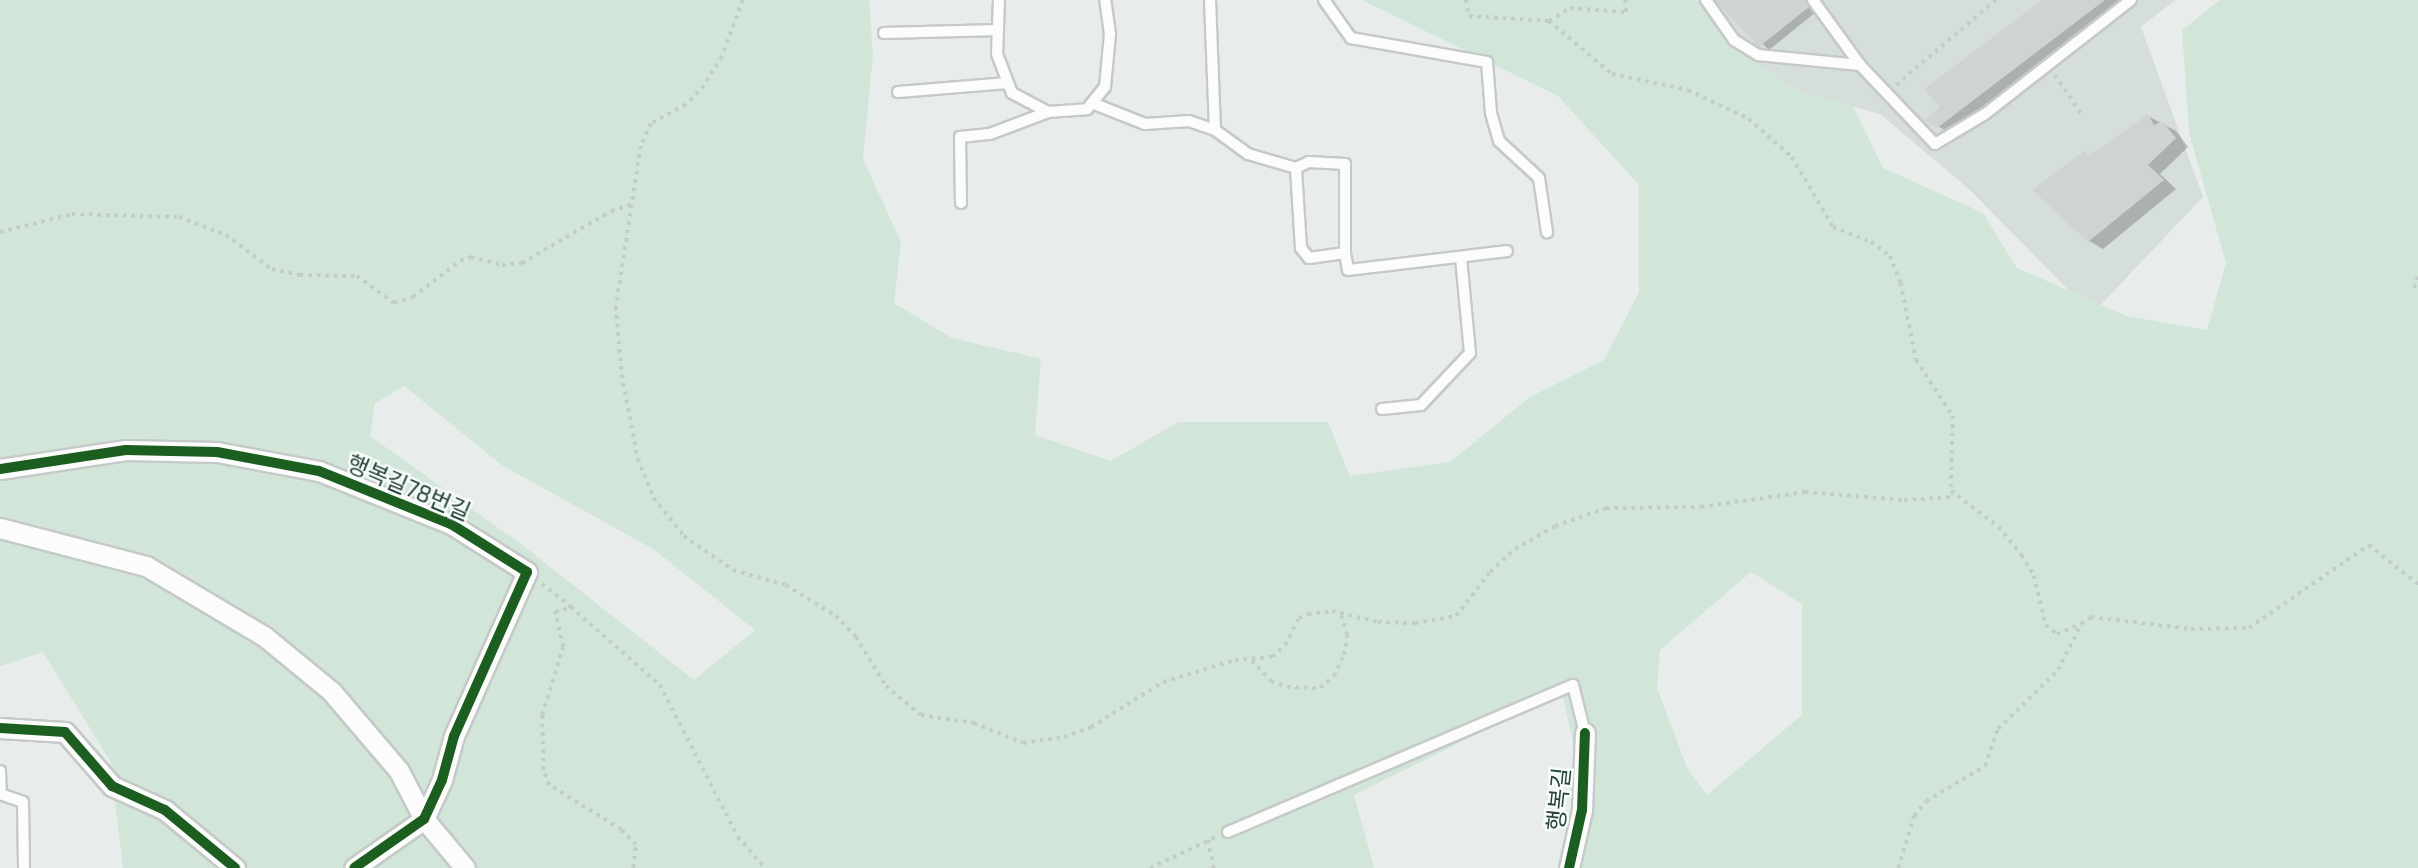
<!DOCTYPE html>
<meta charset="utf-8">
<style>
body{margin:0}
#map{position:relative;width:2418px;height:868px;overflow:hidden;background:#e8edeb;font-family:"Exo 2","Noto Sans KR",sans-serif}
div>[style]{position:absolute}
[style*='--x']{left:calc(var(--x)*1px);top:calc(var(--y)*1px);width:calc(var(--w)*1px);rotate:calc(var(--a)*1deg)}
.built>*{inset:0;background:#d6dedb}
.green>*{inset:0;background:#d1e6d8}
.shadow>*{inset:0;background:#0003}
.building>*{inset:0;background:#cfd4d2}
.path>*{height:3.5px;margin-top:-1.75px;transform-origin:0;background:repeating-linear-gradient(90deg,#c3ccca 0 3.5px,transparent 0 8.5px)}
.roads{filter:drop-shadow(2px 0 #c5cac8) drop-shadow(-2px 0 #c5cac8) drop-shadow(0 2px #c5cac8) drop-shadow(0 -2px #c5cac8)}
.service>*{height:10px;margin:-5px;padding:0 5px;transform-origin:5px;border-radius:5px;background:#fcfcfc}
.minor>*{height:19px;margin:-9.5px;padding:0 9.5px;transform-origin:9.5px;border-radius:9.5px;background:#fcfcfc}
.cycleway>*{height:10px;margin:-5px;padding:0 5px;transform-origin:5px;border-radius:5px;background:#1b5e20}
span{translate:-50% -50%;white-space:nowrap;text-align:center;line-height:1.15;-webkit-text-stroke:5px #f7fbf9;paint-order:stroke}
.street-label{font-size:23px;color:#24423a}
</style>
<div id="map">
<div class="built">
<i style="clip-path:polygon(1703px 0,2175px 0,2141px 27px,2203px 197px,2092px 314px,1970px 190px,1880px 114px,1801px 93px,1747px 57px)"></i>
</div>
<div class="green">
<i style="clip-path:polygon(evenodd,0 0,869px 0,873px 55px,863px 159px,901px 242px,894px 303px,952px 338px,1041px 359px,1035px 435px,1111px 461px,1178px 422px,1328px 422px,1350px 476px,1450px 462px,1530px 397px,1604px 360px,1639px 292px,1639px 185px,1558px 96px,1362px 0,1703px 0,1747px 57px,1801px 93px,1853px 106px,1883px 168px,1983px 213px,2017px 268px,2127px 316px,2207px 330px,2226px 263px,2189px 133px,2182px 30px,2220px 0,2418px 0,2418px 868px,1574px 868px,1589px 816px,1562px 692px,1354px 795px,1374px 868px,123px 868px,110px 761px,43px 652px,0 666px,0 0,404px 386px,503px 466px,653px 549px,755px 630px,694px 680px,521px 544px,370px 436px,375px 403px,404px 386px,0 0,1751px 572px,1802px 604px,1802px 715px,1707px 795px,1688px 770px,1657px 688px,1660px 650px,1751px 572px)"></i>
</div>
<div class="shadow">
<i style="clip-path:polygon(1715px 0,1808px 0,1816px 12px,1769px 50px)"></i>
<i style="clip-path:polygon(2045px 0,2137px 0,1956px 137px,1938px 126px)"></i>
<i style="clip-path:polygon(2148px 116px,2176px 131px,2188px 147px,2160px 174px,2176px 189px,2103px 249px,2089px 241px,2091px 157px)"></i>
</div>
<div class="building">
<i style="clip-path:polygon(1715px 0,1806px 0,1809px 7px,1759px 47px)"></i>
<i style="clip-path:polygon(2042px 0,2105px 0,1937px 128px,1925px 120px,1940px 107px,1924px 89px)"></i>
<i style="clip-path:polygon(2148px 114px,2154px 125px,2162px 121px,2176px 138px,2148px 165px,2164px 180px,2088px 242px,2032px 190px,2084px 151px,2089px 156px)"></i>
</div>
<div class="path">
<i style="--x:743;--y:0;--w:61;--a:110.2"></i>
<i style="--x:722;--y:57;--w:34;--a:122"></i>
<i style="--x:704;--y:86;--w:26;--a:133"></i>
<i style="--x:686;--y:105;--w:40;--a:152"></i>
<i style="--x:651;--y:124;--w:24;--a:114"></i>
<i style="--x:641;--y:146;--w:163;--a:98.8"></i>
<i style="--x:616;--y:307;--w:68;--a:85"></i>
<i style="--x:622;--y:375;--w:86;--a:79.2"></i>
<i style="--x:638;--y:459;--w:42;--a:67.7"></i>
<i style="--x:654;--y:498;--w:48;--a:51.7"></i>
<i style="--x:684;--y:536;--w:60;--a:34.8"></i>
<i style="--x:733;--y:570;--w:55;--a:15.8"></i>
<i style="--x:786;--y:585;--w:59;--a:31.8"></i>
<i style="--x:836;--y:616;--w:29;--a:46"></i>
<i style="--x:856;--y:637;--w:57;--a:58.5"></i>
<i style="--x:886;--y:686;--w:45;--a:39.6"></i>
<i style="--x:921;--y:715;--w:54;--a:8.6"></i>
<i style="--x:974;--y:723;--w:53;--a:22.2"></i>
<i style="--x:1023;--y:743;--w:41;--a:-8.3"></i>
<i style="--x:1064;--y:737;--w:29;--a:-20"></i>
<i style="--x:1091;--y:727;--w:85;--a:-32"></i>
<i style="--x:1163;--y:682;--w:75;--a:-17"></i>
<i style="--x:1235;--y:660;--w:37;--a:-5"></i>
<i style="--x:1272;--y:657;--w:18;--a:-43"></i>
<i style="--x:1285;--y:645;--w:30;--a:-63"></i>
<i style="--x:1299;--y:618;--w:10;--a:-24"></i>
<i style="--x:1308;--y:614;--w:24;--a:-7"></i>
<i style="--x:1332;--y:611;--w:47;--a:13.4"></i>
<i style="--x:1378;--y:622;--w:37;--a:2"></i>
<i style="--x:1415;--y:623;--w:42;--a:-9.7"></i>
<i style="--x:1456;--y:616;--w:56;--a:-52.3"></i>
<i style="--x:1490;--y:572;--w:34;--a:-43"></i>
<i style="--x:1515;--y:549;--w:46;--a:-29.9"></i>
<i style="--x:1555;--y:526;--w:54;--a:-19.4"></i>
<i style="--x:1606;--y:508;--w:95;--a:-0.6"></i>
<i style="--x:1701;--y:507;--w:105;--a:-8.2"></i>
<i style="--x:1805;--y:492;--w:99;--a:4.6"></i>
<i style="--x:1904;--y:500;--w:51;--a:-3.4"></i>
<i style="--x:1466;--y:0;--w:16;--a:79"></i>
<i style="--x:1469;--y:16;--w:80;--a:3.6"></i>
<i style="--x:1549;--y:21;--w:25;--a:-32"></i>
<i style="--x:1570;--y:8;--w:56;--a:4.1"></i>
<i style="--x:1626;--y:12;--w:12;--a:-95"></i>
<i style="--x:1549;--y:21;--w:82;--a:40.1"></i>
<i style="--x:1612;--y:74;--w:78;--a:11.9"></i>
<i style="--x:1688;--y:90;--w:68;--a:25.4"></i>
<i style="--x:1749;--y:119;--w:57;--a:41.5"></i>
<i style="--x:1792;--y:157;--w:81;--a:59.6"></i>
<i style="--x:1833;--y:227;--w:41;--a:21.5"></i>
<i style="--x:1871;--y:242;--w:24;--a:36"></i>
<i style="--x:1890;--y:256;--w:29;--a:68"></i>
<i style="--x:1901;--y:283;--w:78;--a:79"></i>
<i style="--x:1916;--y:360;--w:67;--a:56.5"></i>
<i style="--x:1953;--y:416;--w:75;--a:91.5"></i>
<i style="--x:1951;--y:491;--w:60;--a:36.9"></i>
<i style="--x:1999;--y:527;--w:36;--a:51"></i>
<i style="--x:2022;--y:555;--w:24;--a:60"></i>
<i style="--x:2034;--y:576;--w:50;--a:76.2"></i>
<i style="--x:2046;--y:625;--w:14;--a:39"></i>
<i style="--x:2057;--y:634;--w:26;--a:-23"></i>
<i style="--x:2055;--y:75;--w:48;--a:56"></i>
<i style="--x:1896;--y:85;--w:131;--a:-40.4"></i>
<i style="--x:0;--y:232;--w:74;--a:-14"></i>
<i style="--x:72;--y:214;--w:107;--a:1.6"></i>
<i style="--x:179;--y:217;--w:50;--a:21"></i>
<i style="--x:226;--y:235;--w:57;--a:36.5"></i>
<i style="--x:272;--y:269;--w:29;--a:12"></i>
<i style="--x:300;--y:275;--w:57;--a:1"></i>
<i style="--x:357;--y:276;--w:46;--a:36.1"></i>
<i style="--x:394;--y:303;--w:20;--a:-18"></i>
<i style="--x:413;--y:297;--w:59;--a:-37.5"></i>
<i style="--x:460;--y:261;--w:12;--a:-20"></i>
<i style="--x:471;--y:257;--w:32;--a:14"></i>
<i style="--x:502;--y:265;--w:20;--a:-6"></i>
<i style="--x:522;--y:263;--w:103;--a:-30.3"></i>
<i style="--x:611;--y:211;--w:25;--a:-18"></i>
<i style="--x:2418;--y:277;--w:9;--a:117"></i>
<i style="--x:2414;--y:285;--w:7;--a:56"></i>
<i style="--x:542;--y:584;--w:37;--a:38"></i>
<i style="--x:1252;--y:661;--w:28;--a:46"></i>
<i style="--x:1271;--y:681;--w:17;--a:21"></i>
<i style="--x:1287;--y:687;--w:33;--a:2"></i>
<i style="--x:1320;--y:688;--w:18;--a:-41"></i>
<i style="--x:1334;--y:676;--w:23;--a:-65"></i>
<i style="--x:1344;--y:655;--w:20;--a:-81"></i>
<i style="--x:1347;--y:635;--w:21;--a:-107"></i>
<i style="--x:1208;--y:840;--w:29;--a:78"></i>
<i style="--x:633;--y:868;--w:23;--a:-83"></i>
<i style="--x:636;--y:845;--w:21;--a:-135"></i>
<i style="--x:621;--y:830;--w:85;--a:-148"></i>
<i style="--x:549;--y:785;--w:16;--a:-112"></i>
<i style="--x:543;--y:770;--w:55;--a:-91"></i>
<i style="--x:542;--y:715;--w:71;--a:-72.8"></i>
<i style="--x:563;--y:647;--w:36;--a:-103"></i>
<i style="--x:555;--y:612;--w:17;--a:-17"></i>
<i style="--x:571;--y:607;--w:118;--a:41.2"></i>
<i style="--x:660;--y:685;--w:171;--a:62.8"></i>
<i style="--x:738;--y:837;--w:41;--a:48.9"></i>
<i style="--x:1150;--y:868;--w:75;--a:-25.2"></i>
<i style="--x:1898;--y:868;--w:54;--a:-72.9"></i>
<i style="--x:1914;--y:816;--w:19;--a:-51"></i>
<i style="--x:1926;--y:801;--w:69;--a:-30.7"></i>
<i style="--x:1985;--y:766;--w:39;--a:-71"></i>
<i style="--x:1998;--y:729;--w:84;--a:-44.5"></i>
<i style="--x:2058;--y:670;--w:51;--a:-63.4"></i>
<i style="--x:2081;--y:624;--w:12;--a:-35"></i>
<i style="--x:2091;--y:617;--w:101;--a:6.8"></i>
<i style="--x:2191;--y:629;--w:58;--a:-1"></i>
<i style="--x:2249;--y:628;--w:146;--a:-34.7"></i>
<i style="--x:2369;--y:545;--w:63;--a:38.5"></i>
</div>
<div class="roads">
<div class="service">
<i style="--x:999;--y:0;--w:54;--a:92.1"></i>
<i style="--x:997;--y:54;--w:42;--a:69"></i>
<i style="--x:1012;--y:93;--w:41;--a:27.8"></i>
<i style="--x:1048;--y:112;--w:39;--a:-4"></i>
<i style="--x:1087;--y:109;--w:28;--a:-51"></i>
<i style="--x:1105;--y:87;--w:53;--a:-84.6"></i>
<i style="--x:1110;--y:34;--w:34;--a:-98"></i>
<i style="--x:1210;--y:0;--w:130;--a:87.8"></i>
<i style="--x:1324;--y:0;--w:47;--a:54.6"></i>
<i style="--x:1351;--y:38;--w:138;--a:10"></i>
<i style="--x:1487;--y:62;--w:51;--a:85.5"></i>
<i style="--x:1491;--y:113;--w:29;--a:74"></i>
<i style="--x:1499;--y:141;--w:54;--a:42.8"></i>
<i style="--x:1539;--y:178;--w:55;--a:81.6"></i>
<i style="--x:1706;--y:0;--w:49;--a:55"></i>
<i style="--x:1734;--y:40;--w:28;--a:32"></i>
<i style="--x:1758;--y:55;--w:102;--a:5.6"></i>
<i style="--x:1813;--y:0;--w:80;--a:54.1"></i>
<i style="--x:1860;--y:65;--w:109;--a:46.5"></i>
<i style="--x:1935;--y:144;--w:58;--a:-31"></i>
<i style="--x:1985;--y:114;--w:185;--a:-38"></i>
<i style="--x:884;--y:33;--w:114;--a:-1.5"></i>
<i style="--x:898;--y:92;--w:110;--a:-4.7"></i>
<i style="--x:1092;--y:103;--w:57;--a:21.6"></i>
<i style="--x:1145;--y:124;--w:44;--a:-3.9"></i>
<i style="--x:1189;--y:121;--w:28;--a:19"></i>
<i style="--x:1215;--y:130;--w:41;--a:36"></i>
<i style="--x:1248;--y:154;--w:50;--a:16.3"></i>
<i style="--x:1296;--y:168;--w:14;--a:-25"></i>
<i style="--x:1309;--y:162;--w:36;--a:3"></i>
<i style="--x:1345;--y:164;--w:89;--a:90"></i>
<i style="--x:1345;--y:253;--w:36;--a:172"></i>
<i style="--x:1309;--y:258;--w:13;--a:-129"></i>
<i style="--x:1301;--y:248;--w:80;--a:-93.6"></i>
<i style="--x:961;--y:203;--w:66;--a:-90.9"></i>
<i style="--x:960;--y:137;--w:30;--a:-6"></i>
<i style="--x:990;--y:134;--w:62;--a:-20.8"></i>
<i style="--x:1345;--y:253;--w:17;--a:80"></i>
<i style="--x:1348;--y:270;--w:160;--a:-6.8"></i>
<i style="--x:1382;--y:409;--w:39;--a:-6"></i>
<i style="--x:1421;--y:405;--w:71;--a:-46.7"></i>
<i style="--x:1470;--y:353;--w:96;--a:-95.4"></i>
<i style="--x:0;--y:771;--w:23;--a:88"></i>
<i style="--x:0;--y:794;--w:24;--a:19"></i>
<i style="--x:23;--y:802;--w:66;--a:89.1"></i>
<i style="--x:1228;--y:832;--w:375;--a:-23.1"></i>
<i style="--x:1573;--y:685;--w:49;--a:76"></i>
</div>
<div class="minor">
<i style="--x:0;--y:469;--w:127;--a:-8.6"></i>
<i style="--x:126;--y:450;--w:91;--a:1.3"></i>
<i style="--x:217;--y:452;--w:104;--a:10.6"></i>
<i style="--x:319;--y:471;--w:142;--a:21.9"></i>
<i style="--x:451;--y:524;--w:90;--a:32.3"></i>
<i style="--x:527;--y:572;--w:180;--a:114"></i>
<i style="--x:454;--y:736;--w:46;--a:105.3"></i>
<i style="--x:442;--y:780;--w:43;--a:114.8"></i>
<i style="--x:424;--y:819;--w:85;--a:145"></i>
<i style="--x:0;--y:528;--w:151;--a:14.6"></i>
<i style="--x:146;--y:566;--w:137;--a:30.7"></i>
<i style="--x:264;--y:636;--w:87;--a:39.4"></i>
<i style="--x:331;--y:691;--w:105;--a:49.6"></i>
<i style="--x:399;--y:771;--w:54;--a:62.5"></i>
<i style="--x:424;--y:819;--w:64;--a:50.1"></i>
<i style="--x:0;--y:728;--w:65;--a:3.5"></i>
<i style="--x:65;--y:732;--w:72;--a:49"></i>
<i style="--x:112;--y:786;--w:58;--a:24.4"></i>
<i style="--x:165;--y:810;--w:91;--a:39.6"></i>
<i style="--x:1569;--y:868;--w:59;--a:-77.4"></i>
<i style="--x:1582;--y:810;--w:77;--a:-87.8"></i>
</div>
</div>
<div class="cycleway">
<i style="--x:0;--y:469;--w:127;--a:-8.6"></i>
<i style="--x:126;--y:450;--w:91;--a:1.3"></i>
<i style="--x:217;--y:452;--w:104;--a:10.6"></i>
<i style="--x:319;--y:471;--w:142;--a:21.9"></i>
<i style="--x:451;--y:524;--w:90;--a:32.3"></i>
<i style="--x:527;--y:572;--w:180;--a:114"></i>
<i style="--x:454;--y:736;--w:46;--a:105.3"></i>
<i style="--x:442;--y:780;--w:43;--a:114.8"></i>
<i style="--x:424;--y:819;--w:85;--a:145"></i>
<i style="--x:0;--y:728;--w:65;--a:3.5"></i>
<i style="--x:65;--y:732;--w:72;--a:49"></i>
<i style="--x:112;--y:786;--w:58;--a:24.4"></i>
<i style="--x:165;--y:810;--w:91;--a:39.6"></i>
<i style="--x:1569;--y:868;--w:59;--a:-77.4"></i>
<i style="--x:1582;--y:810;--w:77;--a:-87.8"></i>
</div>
<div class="street-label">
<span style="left:409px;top:487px;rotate:23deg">행복길78번길</span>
<span style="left:1558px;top:799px;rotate:-84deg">행복길</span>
</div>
</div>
